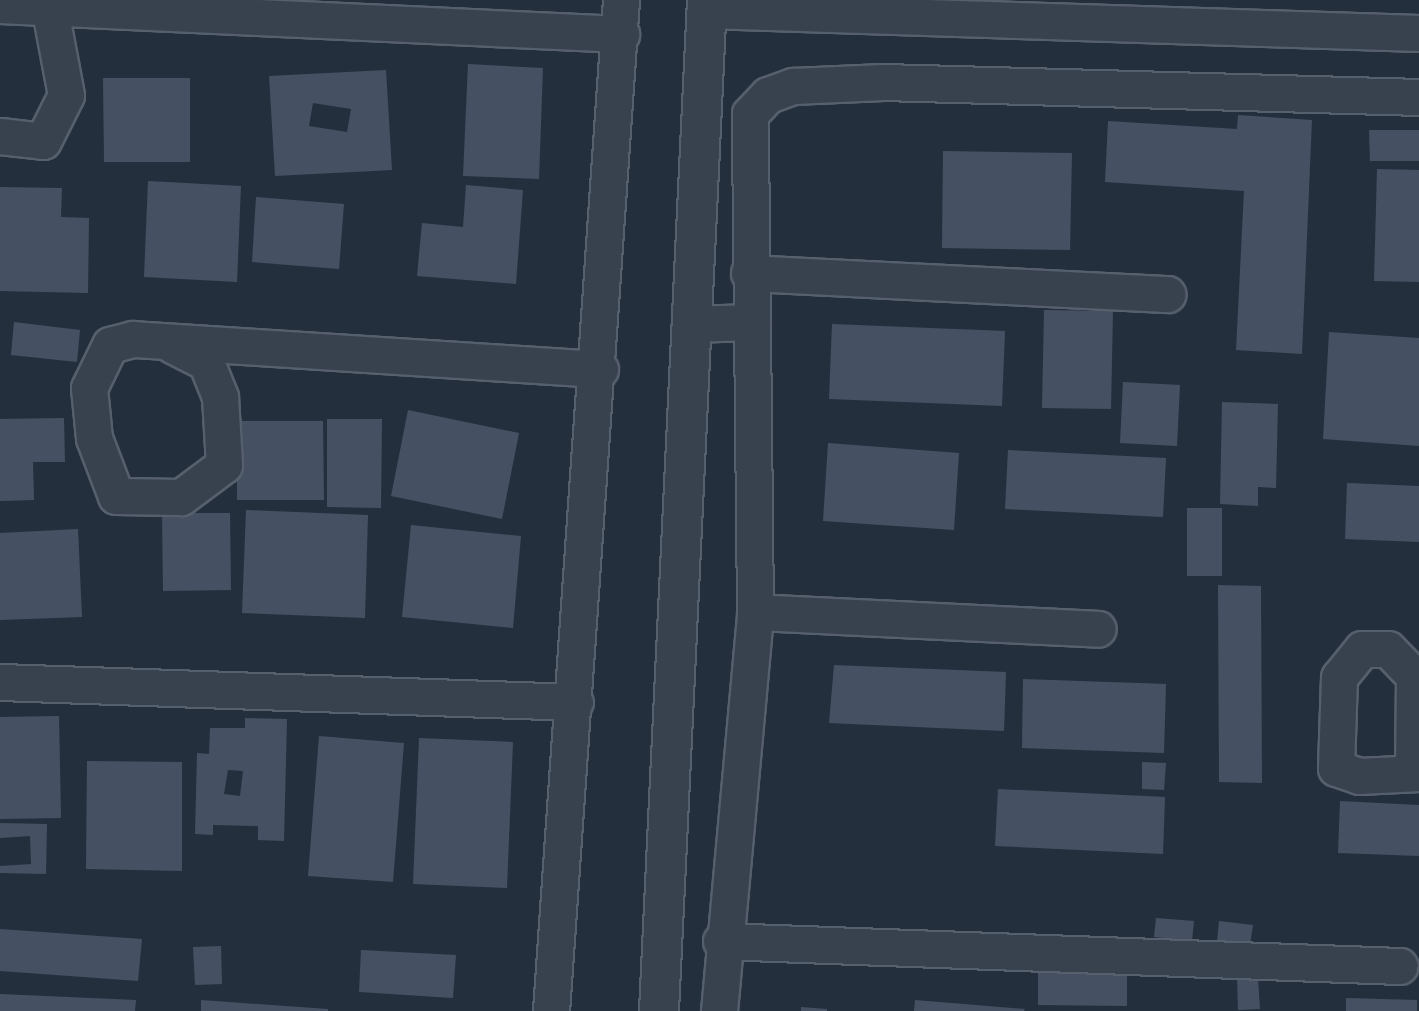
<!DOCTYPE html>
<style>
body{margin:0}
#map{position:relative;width:1419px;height:1011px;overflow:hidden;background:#242f3e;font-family:Rubik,sans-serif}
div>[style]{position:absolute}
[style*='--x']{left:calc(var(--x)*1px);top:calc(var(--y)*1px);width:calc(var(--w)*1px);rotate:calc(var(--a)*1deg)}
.building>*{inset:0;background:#455162}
.roads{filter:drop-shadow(2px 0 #565f6c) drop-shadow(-2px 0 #565f6c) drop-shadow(0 2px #565f6c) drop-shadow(0 -2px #565f6c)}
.minor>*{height:35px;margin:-17.5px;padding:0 17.5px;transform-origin:17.5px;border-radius:17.5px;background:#38414e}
.tertiary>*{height:38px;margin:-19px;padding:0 19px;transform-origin:19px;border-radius:19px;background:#38414e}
span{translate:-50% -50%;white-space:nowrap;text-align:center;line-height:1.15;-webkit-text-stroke:6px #1d2633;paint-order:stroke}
</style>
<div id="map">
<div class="building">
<i style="clip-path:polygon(468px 64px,543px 68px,539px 179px,463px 176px)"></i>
<i style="clip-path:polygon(evenodd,386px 70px,392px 170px,275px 176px,269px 76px,386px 70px,313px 103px,351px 109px,347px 132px,309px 126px,313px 103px)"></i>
<i style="clip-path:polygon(103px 78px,190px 78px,190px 162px,104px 162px)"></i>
<i style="clip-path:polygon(1238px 115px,1312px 120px,1302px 354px,1236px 350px,1244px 191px,1105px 182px,1108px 121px,1237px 129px)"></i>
<i style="clip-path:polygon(1369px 130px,1419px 130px,1419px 161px,1370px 161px)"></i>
<i style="clip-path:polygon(943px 151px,1072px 153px,1070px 250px,942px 248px)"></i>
<i style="clip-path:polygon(1377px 169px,1419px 170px,1419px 282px,1374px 281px)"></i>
<i style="clip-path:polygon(148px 181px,241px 186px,237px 282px,144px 277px)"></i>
<i style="clip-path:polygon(466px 185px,523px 190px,516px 284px,417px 276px,422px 223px,463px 227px)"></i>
<i style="clip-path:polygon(0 187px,62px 188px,61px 217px,89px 218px,88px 293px,0 291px)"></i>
<i style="clip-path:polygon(256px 197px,344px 204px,339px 269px,252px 262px)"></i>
<i style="clip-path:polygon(1044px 310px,1113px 311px,1111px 409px,1042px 408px)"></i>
<i style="clip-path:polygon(14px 322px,80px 330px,77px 362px,11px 355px)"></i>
<i style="clip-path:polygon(832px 324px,1005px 331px,1002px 406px,829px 399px)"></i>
<i style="clip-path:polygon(1329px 332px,1419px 338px,1419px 446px,1323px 439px)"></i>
<i style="clip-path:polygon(1123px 382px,1180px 385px,1177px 446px,1120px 443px)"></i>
<i style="clip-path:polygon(1222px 402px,1278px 404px,1276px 488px,1258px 487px,1258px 506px,1220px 504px)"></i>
<i style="clip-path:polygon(408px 410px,519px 433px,502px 519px,391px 496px)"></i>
<i style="clip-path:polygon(64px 418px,65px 462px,33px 462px,34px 500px,0 501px,0 419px)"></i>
<i style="clip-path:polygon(327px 419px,382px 419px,381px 508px,327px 507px)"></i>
<i style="clip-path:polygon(237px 421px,323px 421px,324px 500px,237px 500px)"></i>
<i style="clip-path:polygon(828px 443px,959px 453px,954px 530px,823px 521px)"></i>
<i style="clip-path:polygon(1008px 450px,1166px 458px,1163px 517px,1005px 509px)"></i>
<i style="clip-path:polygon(1347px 483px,1419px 486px,1419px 542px,1345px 539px)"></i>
<i style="clip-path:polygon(1187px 508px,1222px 508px,1222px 576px,1187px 576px)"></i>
<i style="clip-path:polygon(246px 510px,368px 515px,365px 618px,242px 613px)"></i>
<i style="clip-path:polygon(162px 513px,230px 513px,231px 590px,163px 591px)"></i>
<i style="clip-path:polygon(411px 525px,521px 536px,513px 628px,402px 617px)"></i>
<i style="clip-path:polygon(78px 529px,82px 617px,0 620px,0 533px)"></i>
<i style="clip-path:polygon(1218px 585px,1261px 586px,1262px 783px,1219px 782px)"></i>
<i style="clip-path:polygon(834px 665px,1006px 672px,1004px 731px,829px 723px)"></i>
<i style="clip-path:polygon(1023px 679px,1166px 684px,1164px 753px,1022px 748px)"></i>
<i style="clip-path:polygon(59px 716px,61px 818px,0 819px,0 717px)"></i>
<i style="clip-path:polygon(evenodd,245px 718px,287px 719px,284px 841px,258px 840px,258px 826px,213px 825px,213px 835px,195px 834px,197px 753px,209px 754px,210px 728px,245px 728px,245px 718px,228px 770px,243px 771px,240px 796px,224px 794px,228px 770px)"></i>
<i style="clip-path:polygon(319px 736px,404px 743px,393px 882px,308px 876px)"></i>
<i style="clip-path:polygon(419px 738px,513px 742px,507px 888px,413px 884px)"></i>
<i style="clip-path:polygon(87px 761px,182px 762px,182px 871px,86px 869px)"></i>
<i style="clip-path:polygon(1142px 762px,1166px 763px,1164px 790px,1142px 789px)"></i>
<i style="clip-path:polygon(998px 789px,1165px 797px,1163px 854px,995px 846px)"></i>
<i style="clip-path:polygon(1340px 801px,1419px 805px,1419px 856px,1338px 853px)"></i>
<i style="clip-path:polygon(0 823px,47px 824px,46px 874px,0 873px,0 866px,31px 864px,30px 836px,0 838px)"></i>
<i style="clip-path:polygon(1156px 918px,1194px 921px,1192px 941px,1154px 937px)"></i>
<i style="clip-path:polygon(1219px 921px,1253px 925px,1250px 945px,1217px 941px)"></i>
<i style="clip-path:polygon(0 929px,142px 939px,138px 981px,0 971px)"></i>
<i style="clip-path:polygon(221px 946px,222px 984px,195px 985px,193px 947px)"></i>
<i style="clip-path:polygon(361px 950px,456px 955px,453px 998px,359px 992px)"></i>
<i style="clip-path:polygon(1038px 970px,1127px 971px,1127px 1006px,1038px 1005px)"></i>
<i style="clip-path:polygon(1237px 979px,1258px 979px,1260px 1009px,1238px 1010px)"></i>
<i style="clip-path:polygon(0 994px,136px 1000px,135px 1011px,0 1011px)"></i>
<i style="clip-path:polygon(1346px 998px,1417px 1000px,1417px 1011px,1346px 1011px)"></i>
<i style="clip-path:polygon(201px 1000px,328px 1009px,328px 1011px,201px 1011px)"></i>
<i style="clip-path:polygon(915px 1000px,1025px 1009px,1024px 1011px,914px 1011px)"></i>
<i style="clip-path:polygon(801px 1007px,827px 1009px,827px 1011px,801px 1011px)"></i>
</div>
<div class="roads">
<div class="minor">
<i style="--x:0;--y:5;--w:622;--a:2.67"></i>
<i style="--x:707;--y:10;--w:712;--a:1.85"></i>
<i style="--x:0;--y:136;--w:43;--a:6.6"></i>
<i style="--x:43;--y:141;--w:51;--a:-63.4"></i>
<i style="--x:66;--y:95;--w:86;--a:-100.7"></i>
<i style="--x:749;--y:273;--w:419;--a:2.9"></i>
<i style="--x:690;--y:324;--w:62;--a:-1.8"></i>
<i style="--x:172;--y:345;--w:38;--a:27"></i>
<i style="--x:206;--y:362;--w:38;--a:68"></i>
<i style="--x:220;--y:397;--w:68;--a:86.6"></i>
<i style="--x:224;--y:465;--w:54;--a:143.3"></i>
<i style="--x:181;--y:497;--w:65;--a:-179.1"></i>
<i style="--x:116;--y:496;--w:62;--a:-110.8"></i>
<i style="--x:94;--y:438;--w:50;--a:-95.7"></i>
<i style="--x:89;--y:388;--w:48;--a:-64"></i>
<i style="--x:110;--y:345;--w:24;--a:-15"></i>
<i style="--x:133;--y:339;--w:468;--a:3.7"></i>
<i style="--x:755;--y:612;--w:343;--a:2.8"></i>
<i style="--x:0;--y:682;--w:575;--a:1.99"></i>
<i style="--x:1413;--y:773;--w:97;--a:-89.4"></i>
<i style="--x:1414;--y:676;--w:37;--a:-134"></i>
<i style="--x:1388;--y:649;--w:26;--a:180"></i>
<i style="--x:1362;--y:649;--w:36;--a:129"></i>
<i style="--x:1339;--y:677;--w:91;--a:91.9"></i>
<i style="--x:1336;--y:768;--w:24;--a:19"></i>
<i style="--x:1359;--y:776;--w:60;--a:-2.9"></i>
<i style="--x:721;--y:941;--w:679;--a:2.11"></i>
<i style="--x:551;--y:1011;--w:1013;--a:-86.04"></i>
<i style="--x:719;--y:1011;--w:401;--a:-84.8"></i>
<i style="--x:755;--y:612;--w:498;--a:-90.6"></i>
<i style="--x:750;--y:114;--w:26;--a:-47"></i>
<i style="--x:768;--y:95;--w:27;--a:-20"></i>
<i style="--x:793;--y:86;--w:90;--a:-2.5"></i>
<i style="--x:883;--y:82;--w:536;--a:1.6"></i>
</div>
<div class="tertiary">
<i style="--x:659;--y:1011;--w:1012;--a:-87.28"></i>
</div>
</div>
</div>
